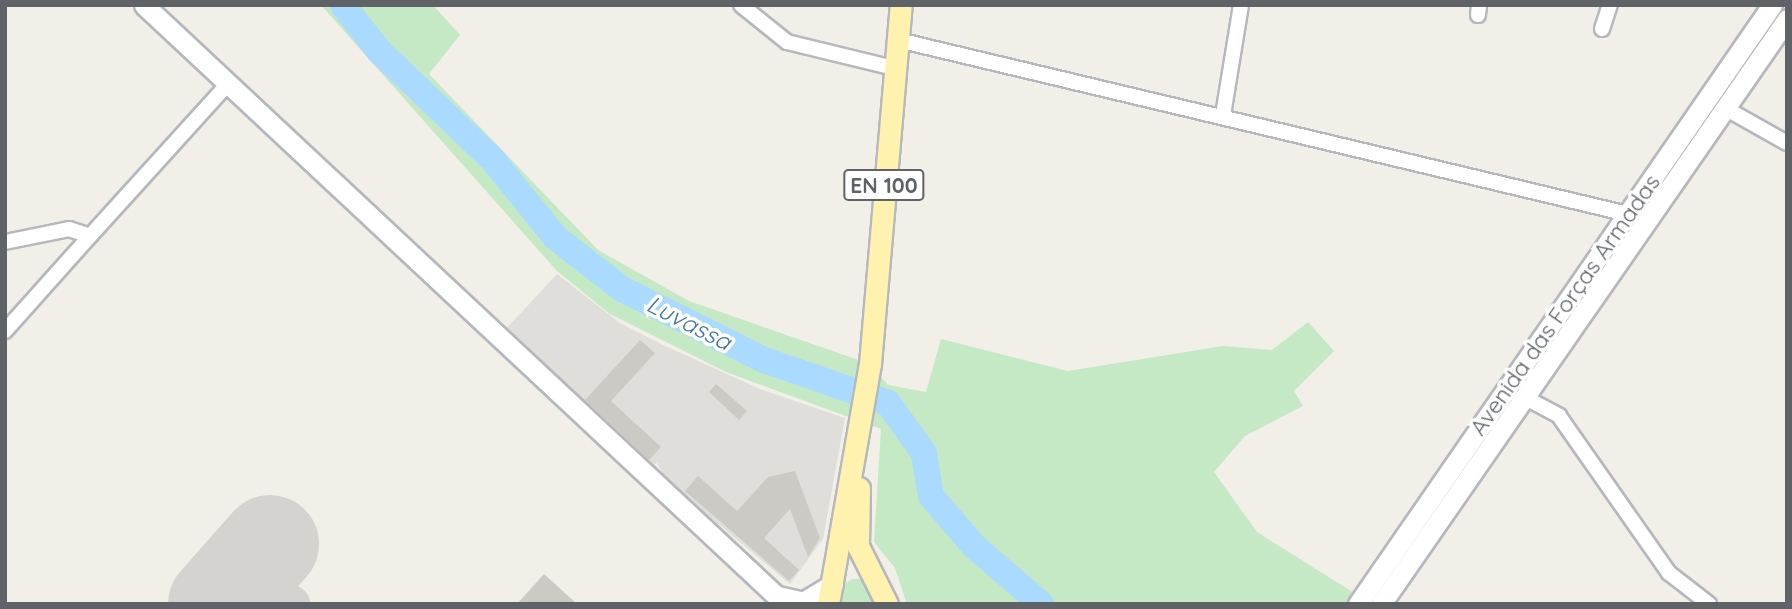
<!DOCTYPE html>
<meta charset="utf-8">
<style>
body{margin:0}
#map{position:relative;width:1792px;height:609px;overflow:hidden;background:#f1efe8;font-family:Quicksand,sans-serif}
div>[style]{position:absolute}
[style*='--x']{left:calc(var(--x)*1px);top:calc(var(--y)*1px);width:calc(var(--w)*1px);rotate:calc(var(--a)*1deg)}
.industrial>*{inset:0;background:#e0deda}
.green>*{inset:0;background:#c5e8c5}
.river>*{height:26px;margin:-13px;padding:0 13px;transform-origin:13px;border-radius:13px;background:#aadaff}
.taxiway>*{height:38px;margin:-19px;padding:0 19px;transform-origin:19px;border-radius:19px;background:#d4d3d0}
.runway>*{height:98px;margin:-49px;padding:0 49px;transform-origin:49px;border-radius:49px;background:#d4d3d0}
.building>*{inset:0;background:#cccac5}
.roads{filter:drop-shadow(2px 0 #b5b8bc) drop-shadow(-2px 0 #b5b8bc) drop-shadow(0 2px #b5b8bc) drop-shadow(0 -2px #b5b8bc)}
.street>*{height:14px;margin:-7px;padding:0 7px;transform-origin:7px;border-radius:7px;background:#fff}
.secondary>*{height:19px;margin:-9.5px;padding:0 9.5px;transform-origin:9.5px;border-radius:9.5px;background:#fff}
.primary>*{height:21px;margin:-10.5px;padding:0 10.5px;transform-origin:10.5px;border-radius:10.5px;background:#fff2af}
span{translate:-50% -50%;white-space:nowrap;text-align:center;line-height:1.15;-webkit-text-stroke:7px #fff;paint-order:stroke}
.shield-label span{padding:2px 5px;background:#fff;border:2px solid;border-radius:5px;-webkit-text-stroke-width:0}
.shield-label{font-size:21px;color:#5f6368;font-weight:700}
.street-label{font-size:23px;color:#5f6368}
.water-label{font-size:24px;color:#4174aa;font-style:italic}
.frame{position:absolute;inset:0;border:7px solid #5f6368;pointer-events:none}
</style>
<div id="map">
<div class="industrial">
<i style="clip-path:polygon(557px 274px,620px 323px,661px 344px,760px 389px,845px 418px,823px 539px,790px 584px,666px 480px,657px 463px,652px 466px,505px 330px)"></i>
</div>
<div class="green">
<i style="clip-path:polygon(321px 5px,433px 5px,460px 35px,429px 74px,598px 250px,689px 301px,870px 364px,888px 385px,926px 392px,941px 339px,1068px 371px,1223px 346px,1272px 350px,1308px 322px,1334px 351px,1294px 391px,1303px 406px,1245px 436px,1214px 472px,1257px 532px,1362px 598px,1358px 604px,907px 604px,895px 568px,874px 542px,881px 429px,726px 372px,610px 314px,557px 271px)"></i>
<i style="clip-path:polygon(853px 579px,864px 579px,879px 604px,834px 604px,843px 584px)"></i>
</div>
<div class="river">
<i style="--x:343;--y:5;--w:58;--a:52"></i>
<i style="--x:379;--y:51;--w:158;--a:43.7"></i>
<i style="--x:493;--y:160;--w:100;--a:51.1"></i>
<i style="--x:556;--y:238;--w:83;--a:37.7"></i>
<i style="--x:622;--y:289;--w:159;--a:26.6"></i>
<i style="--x:764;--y:360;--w:131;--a:19.1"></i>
<i style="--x:888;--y:403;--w:62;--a:54.2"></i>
<i style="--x:924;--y:453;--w:44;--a:80.8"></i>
<i style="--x:931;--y:496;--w:66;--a:49.3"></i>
<i style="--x:974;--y:546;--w:89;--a:40.9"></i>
</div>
<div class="taxiway">
<i style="--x:239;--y:579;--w:58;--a:25.7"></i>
</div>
<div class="runway">
<i style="--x:217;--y:604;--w:80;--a:-48.5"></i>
</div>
<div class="building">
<i style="clip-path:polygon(640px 340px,655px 353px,611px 401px,661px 447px,649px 460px,585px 400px)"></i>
<i style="clip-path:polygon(716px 384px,747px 411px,739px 420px,709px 392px)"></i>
<i style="clip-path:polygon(795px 471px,820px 538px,808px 557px,790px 509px,764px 538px,799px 570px,789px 581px,685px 491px,698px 476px,737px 511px,768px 477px)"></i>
<i style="clip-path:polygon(544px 574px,577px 604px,517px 604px)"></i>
</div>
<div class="roads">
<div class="street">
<i style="--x:741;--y:5;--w:59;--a:38.8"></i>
<i style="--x:787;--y:42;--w:110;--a:13.7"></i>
<i style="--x:1478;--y:15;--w:10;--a:-84"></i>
<i style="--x:1602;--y:29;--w:25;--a:-72"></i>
<i style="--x:898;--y:40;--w:750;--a:13.41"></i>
<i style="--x:1725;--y:108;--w:71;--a:29.4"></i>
<i style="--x:1223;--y:115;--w:111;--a:-80.7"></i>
<i style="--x:5;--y:242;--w:65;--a:-11.5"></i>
<i style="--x:69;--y:229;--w:22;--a:18"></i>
<i style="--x:90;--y:236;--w:202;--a:-47.8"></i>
<i style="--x:5;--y:331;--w:127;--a:-48.2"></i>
<i style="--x:1524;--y:397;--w:40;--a:28"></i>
<i style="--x:1559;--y:416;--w:192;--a:55"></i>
<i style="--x:1669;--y:573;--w:51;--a:37.8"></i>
</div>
<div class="secondary">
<i style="--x:144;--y:5;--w:877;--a:43.06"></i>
<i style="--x:778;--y:596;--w:26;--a:13"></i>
<i style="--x:803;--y:602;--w:35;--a:-31"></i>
<i style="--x:1358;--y:604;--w:728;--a:-55.35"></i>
<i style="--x:1381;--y:604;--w:712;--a:-55.24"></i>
</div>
<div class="primary">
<i style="--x:859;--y:488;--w:58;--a:91"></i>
<i style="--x:858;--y:546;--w:65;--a:63.4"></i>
<i style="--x:828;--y:604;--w:244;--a:-80.1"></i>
<i style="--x:870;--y:364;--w:360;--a:-85.1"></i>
</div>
</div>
<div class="shield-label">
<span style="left:884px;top:185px">EN 100</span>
</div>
<div class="street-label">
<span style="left:1565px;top:305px;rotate:-55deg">Avenida das Forças Armadas</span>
</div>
<div class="water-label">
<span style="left:689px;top:323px;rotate:27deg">Luvassa</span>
</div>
<div class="frame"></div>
</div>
